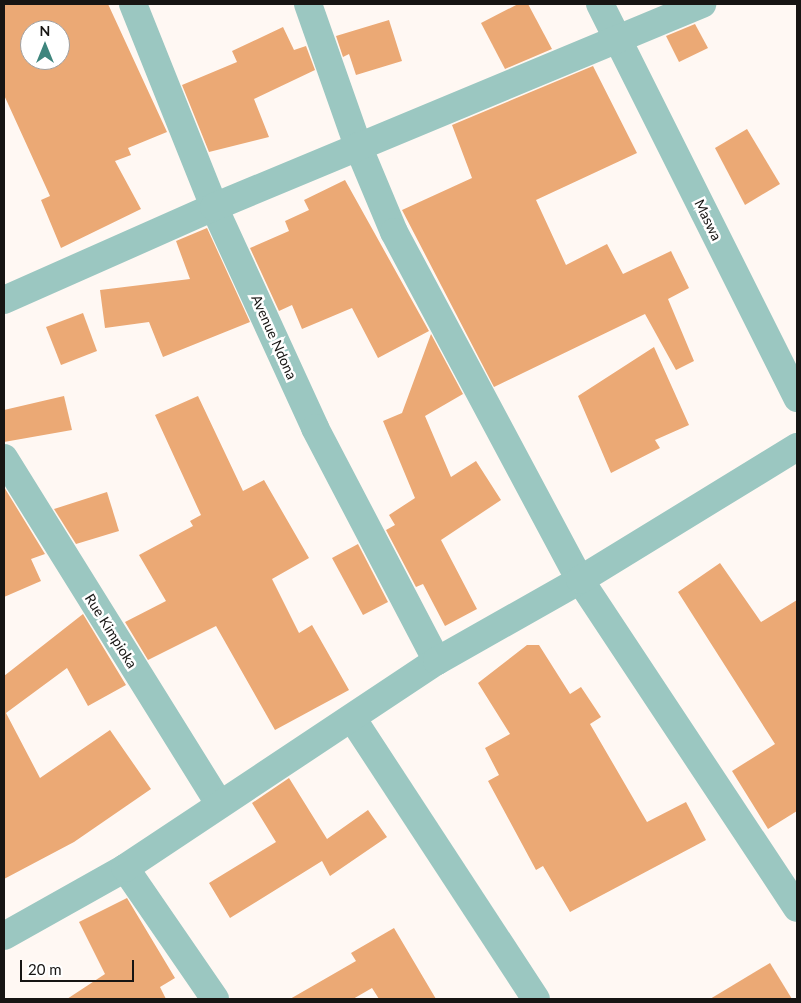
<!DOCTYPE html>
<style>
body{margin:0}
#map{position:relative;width:801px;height:1003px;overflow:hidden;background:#fff8f3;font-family:Lato,sans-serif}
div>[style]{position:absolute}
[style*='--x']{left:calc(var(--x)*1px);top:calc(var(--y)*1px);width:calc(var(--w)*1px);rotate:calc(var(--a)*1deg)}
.building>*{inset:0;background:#eba975}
.minor>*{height:28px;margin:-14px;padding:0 14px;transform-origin:14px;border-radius:14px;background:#9bc7c1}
span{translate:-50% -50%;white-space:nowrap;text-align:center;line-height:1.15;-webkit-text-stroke:5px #fff;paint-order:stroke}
.street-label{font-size:14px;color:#171513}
.frame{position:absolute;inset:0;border:5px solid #171513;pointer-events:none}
.north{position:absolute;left:20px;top:20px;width:50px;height:50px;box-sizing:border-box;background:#fff;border:1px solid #a2a1a1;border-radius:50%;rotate:0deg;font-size:14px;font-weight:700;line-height:20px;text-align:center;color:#171513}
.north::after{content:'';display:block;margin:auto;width:18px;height:22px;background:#3e857d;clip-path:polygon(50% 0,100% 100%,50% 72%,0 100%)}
.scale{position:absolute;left:20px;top:960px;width:114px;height:22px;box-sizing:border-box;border:2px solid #171513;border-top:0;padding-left:6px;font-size:15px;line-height:18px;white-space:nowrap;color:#171513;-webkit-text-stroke:4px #fff;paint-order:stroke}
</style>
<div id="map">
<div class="building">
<i style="clip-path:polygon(evenodd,4px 4px,108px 4px,167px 132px,128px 148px,131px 155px,115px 161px,141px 209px,61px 248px,41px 200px,50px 196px,4px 95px,4px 4px,30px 30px,60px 30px,60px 60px,30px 60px,30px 30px)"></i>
<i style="clip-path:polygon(518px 4px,528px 4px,552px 49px,505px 69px,481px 23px)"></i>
<i style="clip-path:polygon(389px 20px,402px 61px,356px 75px,349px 54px,343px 57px,336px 36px)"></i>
<i style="clip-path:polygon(695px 24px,708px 48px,679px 62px,666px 36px)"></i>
<i style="clip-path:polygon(283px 27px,294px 50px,306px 46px,315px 70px,254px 99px,269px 137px,209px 152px,182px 85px,237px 62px,232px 51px)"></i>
<i style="clip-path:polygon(593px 66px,637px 153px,536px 200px,566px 265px,607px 244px,623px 274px,671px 251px,689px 288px,668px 299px,694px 361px,676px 370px,645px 314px,494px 387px,402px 210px,472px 178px,452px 125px)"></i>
<i style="clip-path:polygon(747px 129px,780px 184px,745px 205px,715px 148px)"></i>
<i style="clip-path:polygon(345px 180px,429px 331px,378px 358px,352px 308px,302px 329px,292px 305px,279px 311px,250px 248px,289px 231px,285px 221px,309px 210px,304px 200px)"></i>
<i style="clip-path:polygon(207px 228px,250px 322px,163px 357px,149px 322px,105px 328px,100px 290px,190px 279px,176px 241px)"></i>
<i style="clip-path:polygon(83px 313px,97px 351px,61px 365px,46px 327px)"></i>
<i style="clip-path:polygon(431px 334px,463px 394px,425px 416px,451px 477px,476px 461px,501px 500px,441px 540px,477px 609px,445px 626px,423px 584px,416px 587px,386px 530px,395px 525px,389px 515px,415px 498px,383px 421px,402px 413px)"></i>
<i style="clip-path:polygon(654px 347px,689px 425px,655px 440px,660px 448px,611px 473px,578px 396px)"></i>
<i style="clip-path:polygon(64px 396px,72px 430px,4px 442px,4px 410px)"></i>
<i style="clip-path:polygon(198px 396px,243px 491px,264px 480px,309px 558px,272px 579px,299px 633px,312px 625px,349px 690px,275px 730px,216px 626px,148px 660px,125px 622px,166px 601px,139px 555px,193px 526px,190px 521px,201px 515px,155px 415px)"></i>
<i style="clip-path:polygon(4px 487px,45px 554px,31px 559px,41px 581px,4px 597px)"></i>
<i style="clip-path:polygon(107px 492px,119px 531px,76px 544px,54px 509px)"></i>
<i style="clip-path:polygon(358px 544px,388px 602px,363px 615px,332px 558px)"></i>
<i style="clip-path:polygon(720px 563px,761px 622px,797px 600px,797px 811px,768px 829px,732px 771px,775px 744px,678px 592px)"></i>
<i style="clip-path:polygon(83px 614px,126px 685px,88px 706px,67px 668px,6px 713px,40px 778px,110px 730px,151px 789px,74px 842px,4px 879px,4px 676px)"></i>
<i style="clip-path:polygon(527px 645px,539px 645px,570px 694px,581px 687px,601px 717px,590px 724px,647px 822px,686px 802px,706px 840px,570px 912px,543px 866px,536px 870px,488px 781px,499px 775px,485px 748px,510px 734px,478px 683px)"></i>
<i style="clip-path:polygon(289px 778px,327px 839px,368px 810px,387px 837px,330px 876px,322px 861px,230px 918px,209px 883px,276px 842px,252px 803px)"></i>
<i style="clip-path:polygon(127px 898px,175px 978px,160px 987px,166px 999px,67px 999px,105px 974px,79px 922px)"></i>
<i style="clip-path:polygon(394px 928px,436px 999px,379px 999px,372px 988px,353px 999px,290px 999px,356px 961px,351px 953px)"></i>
<i style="clip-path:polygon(770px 963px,792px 999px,710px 999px)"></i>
</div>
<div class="minor">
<i style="--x:133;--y:4;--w:219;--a:68.2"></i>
<i style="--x:214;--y:207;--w:243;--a:65.4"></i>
<i style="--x:315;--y:428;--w:263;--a:62.4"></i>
<i style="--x:308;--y:4;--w:151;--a:70.6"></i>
<i style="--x:358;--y:146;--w:93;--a:67.3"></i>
<i style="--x:394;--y:232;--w:395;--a:61.9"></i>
<i style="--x:580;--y:580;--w:393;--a:56.5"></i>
<i style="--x:600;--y:4;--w:441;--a:63.4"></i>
<i style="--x:4;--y:300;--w:230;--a:-23.9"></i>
<i style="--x:214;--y:207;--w:529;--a:-22.59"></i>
<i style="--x:4;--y:458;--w:407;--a:58.1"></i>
<i style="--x:352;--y:718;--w:336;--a:56.8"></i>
<i style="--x:125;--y:868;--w:159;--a:55.5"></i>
<i style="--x:4;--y:936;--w:139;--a:-29.3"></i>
<i style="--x:125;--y:868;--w:374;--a:-33.6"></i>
<i style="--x:437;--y:661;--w:164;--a:-29.5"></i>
<i style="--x:580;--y:580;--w:255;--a:-31.5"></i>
</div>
<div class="street-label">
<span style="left:708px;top:220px;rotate:64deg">Maswa</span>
<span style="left:274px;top:337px;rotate:66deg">Avenue Ndona</span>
<span style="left:111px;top:631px;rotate:58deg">Rue Kimpioka</span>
</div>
<div class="frame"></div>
<div class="north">N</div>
<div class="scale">20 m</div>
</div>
